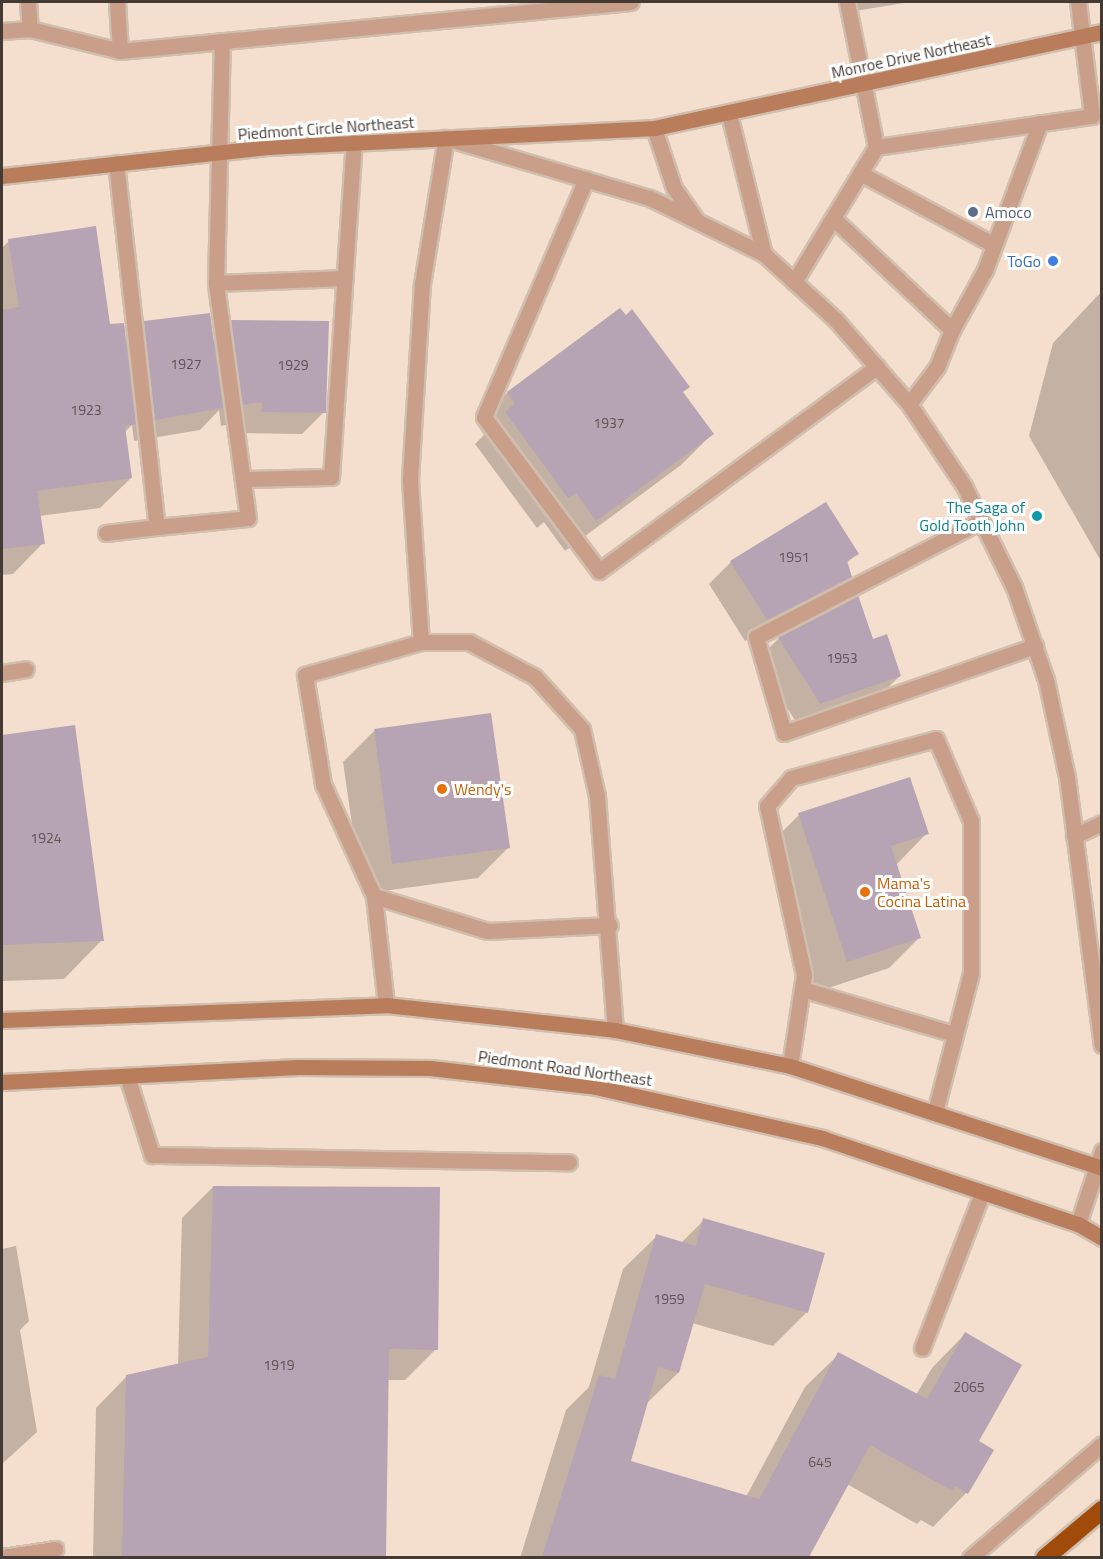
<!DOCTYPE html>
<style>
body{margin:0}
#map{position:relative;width:1103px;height:1559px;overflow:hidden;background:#f4dfce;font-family:"Titillium Web",sans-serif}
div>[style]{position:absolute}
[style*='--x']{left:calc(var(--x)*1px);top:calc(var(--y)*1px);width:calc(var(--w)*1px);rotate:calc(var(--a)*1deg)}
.shadow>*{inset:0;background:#0003}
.building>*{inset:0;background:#b6a3b4}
.roads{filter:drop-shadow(2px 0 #d0beaf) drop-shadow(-2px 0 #d0beaf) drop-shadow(0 2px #d0beaf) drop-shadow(0 -2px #d0beaf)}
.service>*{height:15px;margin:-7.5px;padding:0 7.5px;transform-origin:7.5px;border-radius:7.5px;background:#c99f89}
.minor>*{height:15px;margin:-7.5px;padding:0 7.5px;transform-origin:7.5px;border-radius:7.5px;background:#c99f89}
.tertiary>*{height:15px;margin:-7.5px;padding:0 7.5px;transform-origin:7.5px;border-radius:7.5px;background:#c99f89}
.secondary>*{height:15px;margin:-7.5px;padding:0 7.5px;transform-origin:7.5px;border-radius:7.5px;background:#b97d5b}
.motorway>*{height:18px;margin:-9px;padding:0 9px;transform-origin:9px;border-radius:9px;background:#a14b0b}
.dots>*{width:16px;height:16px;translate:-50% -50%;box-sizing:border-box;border:3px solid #fff;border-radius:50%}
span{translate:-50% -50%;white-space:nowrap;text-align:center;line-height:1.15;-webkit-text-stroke:6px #fff;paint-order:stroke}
.number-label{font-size:14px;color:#5f5453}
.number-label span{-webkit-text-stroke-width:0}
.street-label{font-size:16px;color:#423a33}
.service-label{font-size:16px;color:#4e5e75}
.left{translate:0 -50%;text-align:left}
.shop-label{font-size:16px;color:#366cbe}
.right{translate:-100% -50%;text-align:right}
.culture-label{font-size:16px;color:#0d838f}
.food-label{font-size:16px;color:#c56008}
.frame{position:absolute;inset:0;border:3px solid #423a33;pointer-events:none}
</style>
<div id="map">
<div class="shadow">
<i style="clip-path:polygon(854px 2px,910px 2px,855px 11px)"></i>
<i style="clip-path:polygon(9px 241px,125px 342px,144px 322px,213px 341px,232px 322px,324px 412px,302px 434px,240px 433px,241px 422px,221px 426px,219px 410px,200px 430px,134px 441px,132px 425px,124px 433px,131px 478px,100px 508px,39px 516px,43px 543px,13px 574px,2px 575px,2px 248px)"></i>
<i style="clip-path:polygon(1102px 291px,1102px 563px,1029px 436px,1053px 343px)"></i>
<i style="clip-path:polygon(620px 310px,712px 434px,681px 465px,565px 551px,544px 522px,537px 528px,475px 444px,484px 435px,477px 424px,507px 393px)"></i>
<i style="clip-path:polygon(857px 553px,846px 564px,850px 576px,828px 598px,745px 641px,709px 584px,731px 562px)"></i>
<i style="clip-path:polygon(858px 597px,873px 640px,900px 676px,878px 697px,798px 725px,757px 660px,779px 638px)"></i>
<i style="clip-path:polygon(73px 727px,102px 940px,64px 979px,2px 981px,2px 737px)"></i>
<i style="clip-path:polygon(374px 731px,509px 847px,478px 878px,362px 894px,343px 762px)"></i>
<i style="clip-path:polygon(799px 815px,927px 833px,896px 865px,920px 937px,889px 968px,816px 992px,768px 846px)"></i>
<i style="clip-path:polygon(213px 1187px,436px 1349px,405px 1380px,387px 1380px,385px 1558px,93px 1558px,96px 1408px,127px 1376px,178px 1365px,182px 1218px)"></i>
<i style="clip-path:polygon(704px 1220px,823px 1254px,806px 1313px,773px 1346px,692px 1323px,678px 1373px,645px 1405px,629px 1462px,746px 1497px,805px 1387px,839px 1354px,916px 1395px,932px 1368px,965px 1334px,977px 1441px,991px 1450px,966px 1493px,933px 1527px,921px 1520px,917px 1524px,847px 1484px,807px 1558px,520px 1558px,566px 1410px,589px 1387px,623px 1269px,657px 1236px,681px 1243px)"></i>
<i style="clip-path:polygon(16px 1246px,29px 1321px,20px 1330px,37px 1432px,2px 1464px,2px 1249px)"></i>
</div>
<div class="building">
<i style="clip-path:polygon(96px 226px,110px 324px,124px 323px,136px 424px,125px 426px,132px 478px,37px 491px,45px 544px,2px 549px,2px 310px,19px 307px,8px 239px)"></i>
<i style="clip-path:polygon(620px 308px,626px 315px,632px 309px,690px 387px,683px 392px,714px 434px,596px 521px,576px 493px,568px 498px,505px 412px,515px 404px,507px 392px)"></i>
<i style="clip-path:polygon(210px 313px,223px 408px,155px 420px,144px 321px)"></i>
<i style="clip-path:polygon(231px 320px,329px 321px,326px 413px,261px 412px,262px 402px,242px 405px)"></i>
<i style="clip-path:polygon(826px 502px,859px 554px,847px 561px,852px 577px,767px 620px,730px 561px)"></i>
<i style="clip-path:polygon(858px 595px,873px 639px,887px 634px,901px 676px,820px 704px,778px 637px)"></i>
<i style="clip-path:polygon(491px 713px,510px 848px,392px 864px,374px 729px)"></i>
<i style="clip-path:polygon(75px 725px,104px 941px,2px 945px,2px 735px)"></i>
<i style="clip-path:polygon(910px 777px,929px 834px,891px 846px,921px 938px,847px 962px,798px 813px)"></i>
<i style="clip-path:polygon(213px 1186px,440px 1187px,438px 1350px,389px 1349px,386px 1557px,122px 1557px,126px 1375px,208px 1357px)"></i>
<i style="clip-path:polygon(703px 1218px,825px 1253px,808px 1313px,705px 1284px,679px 1373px,658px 1367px,631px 1461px,759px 1499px,838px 1352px,927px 1399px,965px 1332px,1022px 1365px,979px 1441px,994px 1450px,968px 1494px,955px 1486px,952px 1491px,870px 1445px,809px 1557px,542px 1557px,599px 1375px,615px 1379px,656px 1234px,696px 1246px)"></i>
</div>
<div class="roads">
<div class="service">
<i style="--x:28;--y:2;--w:27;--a:86"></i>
<i style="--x:117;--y:2;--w:49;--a:86.5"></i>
<i style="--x:847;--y:2;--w:148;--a:78.7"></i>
<i style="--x:876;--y:147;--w:218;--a:-8.2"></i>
<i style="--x:1092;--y:116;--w:115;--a:-97"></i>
<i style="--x:2;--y:31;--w:28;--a:-4"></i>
<i style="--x:30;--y:29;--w:93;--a:13.7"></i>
<i style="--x:120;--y:51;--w:513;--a:-5.48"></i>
<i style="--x:116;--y:163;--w:366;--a:83.6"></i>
<i style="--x:157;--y:527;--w:91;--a:-5.6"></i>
<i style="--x:248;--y:518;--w:237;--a:-97.8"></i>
<i style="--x:216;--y:283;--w:242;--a:-88.6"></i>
<i style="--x:860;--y:173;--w:152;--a:28.2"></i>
<i style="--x:586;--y:179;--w:259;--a:113.2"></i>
<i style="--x:484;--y:417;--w:192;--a:53.2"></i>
<i style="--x:599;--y:571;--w:345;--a:-36.3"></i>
<i style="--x:833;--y:218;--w:163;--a:43.3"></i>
<i style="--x:952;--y:330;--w:40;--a:112"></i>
<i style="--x:937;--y:367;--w:46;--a:127.1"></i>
<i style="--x:794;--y:282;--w:158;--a:-58.7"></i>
<i style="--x:216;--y:283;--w:129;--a:-2.2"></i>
<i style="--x:952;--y:330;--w:68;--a:-61.2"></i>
<i style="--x:985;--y:270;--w:157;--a:-69.5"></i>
<i style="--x:244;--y:479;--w:87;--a:-1.3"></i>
<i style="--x:331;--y:477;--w:336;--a:-86.1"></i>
<i style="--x:981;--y:521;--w:253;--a:152.7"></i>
<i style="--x:756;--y:637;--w:100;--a:73.7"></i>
<i style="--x:784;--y:733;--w:266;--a:-19.1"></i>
<i style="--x:106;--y:533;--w:51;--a:-6.7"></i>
<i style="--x:421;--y:642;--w:163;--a:-93.9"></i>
<i style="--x:410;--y:479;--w:195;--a:-86.5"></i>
<i style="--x:422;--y:284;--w:148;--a:-80.7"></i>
<i style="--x:2;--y:673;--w:24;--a:-9"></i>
<i style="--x:1074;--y:836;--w:31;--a:-25"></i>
<i style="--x:374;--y:896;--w:119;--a:17.1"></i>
<i style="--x:488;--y:931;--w:122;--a:-2.8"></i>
<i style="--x:802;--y:989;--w:159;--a:16.5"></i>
<i style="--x:386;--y:1005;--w:110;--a:-96.3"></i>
<i style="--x:374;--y:896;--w:123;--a:-114.5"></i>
<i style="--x:323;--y:784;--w:110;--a:-99.4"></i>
<i style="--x:305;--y:675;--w:121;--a:-15.9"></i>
<i style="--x:421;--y:642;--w:48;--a:0"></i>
<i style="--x:469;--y:642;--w:75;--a:27.9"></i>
<i style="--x:535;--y:677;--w:70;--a:47.9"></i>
<i style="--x:582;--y:729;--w:69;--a:77.4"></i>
<i style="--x:597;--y:796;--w:235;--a:85.6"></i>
<i style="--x:790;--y:1066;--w:92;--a:-81.3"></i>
<i style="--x:804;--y:975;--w:173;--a:-102.3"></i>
<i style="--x:767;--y:806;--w:37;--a:-49"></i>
<i style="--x:791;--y:778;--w:150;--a:-15.1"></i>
<i style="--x:936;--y:739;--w:89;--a:66.9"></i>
<i style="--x:971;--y:821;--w:152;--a:90"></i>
<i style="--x:971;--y:973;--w:144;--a:104.5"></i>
<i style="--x:128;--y:1079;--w:80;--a:72.5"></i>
<i style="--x:152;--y:1155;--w:417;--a:1"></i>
<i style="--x:922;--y:1348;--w:166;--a:-68.8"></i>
<i style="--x:2;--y:1557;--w:54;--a:-8.6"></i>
</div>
<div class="minor">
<i style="--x:970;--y:1558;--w:174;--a:-40.8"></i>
</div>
<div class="tertiary">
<i style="--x:729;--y:114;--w:144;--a:76"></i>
<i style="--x:654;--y:128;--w:63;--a:71.6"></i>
<i style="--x:674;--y:188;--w:39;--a:55"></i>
<i style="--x:449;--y:139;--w:209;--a:16.4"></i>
<i style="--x:650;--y:198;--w:127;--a:26.2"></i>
<i style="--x:764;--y:254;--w:96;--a:42.5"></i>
<i style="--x:835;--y:319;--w:113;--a:49"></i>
<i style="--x:909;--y:404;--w:99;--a:56.1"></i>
<i style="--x:964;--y:486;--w:113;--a:63.7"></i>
<i style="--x:1014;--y:587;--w:98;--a:71"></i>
<i style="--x:1046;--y:680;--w:99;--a:77.8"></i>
<i style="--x:1067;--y:777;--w:270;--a:82.6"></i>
<i style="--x:1078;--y:1224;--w:77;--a:-71.8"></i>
</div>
<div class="secondary">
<i style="--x:2;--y:176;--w:269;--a:-6.2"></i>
<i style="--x:269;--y:147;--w:385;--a:-2.8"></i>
<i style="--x:654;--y:128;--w:458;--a:-12.1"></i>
<i style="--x:2;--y:1020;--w:384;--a:-2.2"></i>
<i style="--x:386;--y:1005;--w:230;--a:6.2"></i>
<i style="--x:615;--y:1030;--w:179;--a:11.6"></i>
<i style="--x:790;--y:1066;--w:328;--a:18.1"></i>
<i style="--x:2;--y:1082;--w:296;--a:-2.9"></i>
<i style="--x:298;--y:1067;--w:132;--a:0.4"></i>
<i style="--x:430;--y:1068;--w:167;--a:6.5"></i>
<i style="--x:596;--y:1087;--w:232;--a:12.7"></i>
<i style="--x:822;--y:1138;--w:270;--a:18.6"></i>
<i style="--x:1078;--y:1224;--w:28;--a:30"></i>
</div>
<div class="motorway">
<i style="--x:1045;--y:1558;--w:75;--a:-40.1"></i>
</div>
</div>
<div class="dots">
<i style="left:973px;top:212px;background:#5c6f8a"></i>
<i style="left:1053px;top:261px;background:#3f7fe0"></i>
<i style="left:1037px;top:516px;background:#0f9aa8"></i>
<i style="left:442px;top:789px;background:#e8710a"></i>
<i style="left:865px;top:892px;background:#e8710a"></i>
</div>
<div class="number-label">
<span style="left:186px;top:364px">1927</span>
<span style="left:293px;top:365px">1929</span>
<span style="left:86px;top:410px">1923</span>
<span style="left:609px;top:423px">1937</span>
<span style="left:794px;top:557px">1951</span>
<span style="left:842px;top:658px">1953</span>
<span style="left:46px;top:838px">1924</span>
<span style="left:669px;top:1299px">1959</span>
<span style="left:279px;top:1365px">1919</span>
<span style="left:969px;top:1387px">2065</span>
<span style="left:820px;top:1462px">645</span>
</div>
<div class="street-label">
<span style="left:911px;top:56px;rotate:-12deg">Monroe Drive Northeast</span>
<span style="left:326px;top:128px;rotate:-4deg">Piedmont Circle Northeast</span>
<span style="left:565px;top:1068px;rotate:8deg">Piedmont Road Northeast</span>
</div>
<div class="service-label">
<span class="left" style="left:985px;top:212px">Amoco</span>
</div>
<div class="shop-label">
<span class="right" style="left:1041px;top:261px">ToGo</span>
</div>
<div class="culture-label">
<span class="right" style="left:1025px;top:516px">The Saga of<br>Gold Tooth John</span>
</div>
<div class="food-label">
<span class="left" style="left:454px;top:789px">Wendy's</span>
<span class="left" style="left:877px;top:892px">Mama's<br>Cocina Latina</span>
</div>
<div class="frame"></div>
</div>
